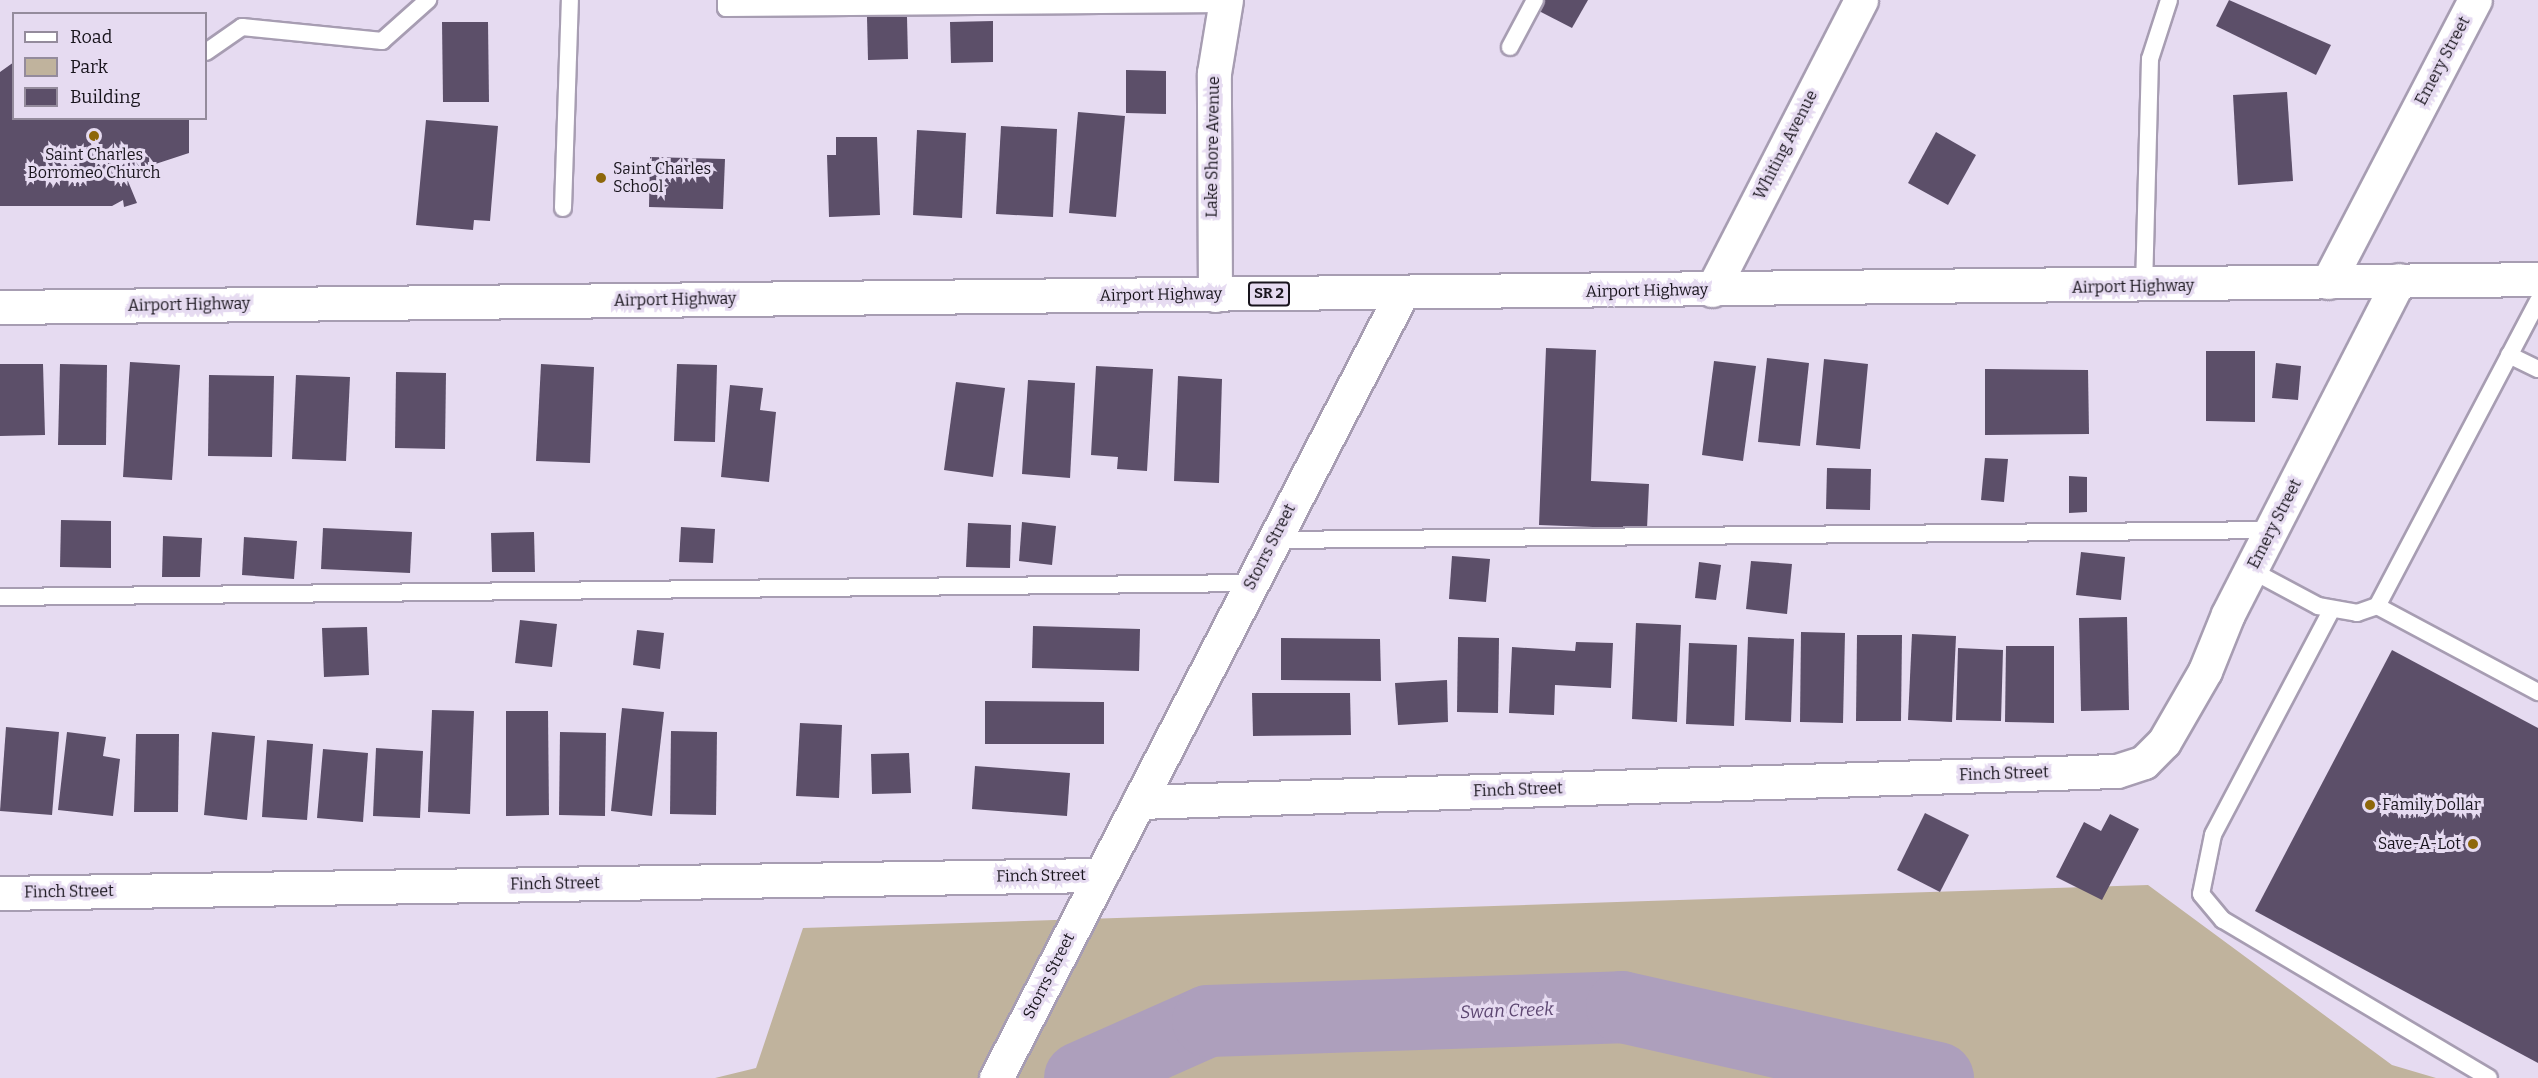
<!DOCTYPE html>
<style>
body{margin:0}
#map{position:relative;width:2538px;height:1078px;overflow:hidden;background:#e6dbf1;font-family:Bitter,serif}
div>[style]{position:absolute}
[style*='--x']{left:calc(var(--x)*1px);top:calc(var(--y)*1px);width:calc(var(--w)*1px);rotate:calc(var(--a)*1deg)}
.green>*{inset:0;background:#c0b39d}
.river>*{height:72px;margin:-36px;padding:0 36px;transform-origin:36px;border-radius:36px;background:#ad9fbc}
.building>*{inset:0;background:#5c4f69}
.roads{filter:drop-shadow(2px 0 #a79db2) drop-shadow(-2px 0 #a79db2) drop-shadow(0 2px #a79db2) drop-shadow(0 -2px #a79db2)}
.lane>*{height:16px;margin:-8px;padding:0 8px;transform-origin:8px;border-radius:8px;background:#fff}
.street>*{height:33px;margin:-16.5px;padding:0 16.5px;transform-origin:16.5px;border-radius:16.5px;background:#fff}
.primary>*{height:33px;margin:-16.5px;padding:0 16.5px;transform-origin:16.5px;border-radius:16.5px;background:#fff}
.dots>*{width:16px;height:16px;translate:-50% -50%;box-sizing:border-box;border:3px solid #e6dbf1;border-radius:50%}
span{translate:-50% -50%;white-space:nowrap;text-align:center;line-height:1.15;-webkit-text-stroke:6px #e6dbf1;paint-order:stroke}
.shield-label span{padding:2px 4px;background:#e6dbf1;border:2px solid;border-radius:4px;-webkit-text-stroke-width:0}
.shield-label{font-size:15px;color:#18141c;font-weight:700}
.street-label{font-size:16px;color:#18141c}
.poi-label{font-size:16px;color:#18141c}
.left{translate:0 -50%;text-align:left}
.right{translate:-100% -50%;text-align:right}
.water-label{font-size:18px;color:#5c4671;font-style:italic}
.legend{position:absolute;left:12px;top:12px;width:195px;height:108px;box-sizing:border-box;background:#e6dbf1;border:2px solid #948b9c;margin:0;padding:8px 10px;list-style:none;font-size:18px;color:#18141c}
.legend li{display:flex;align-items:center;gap:12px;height:30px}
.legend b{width:30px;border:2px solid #948b9c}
</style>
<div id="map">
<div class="green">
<i style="clip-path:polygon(2148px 885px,2392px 1065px,2436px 1078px,715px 1078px,756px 1068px,803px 928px)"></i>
</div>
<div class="river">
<i style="--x:1080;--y:1078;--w:140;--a:-24"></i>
<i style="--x:1208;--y:1021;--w:414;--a:-1.9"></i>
<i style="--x:1622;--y:1007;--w:324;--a:12.7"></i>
</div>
<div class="building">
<i style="clip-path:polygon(1545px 0,1588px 0,1572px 28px,1539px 11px)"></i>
<i style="clip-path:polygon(2229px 0,2331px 45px,2316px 75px,2216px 26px)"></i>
<i style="clip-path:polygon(867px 17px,907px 17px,908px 59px,868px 60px)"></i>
<i style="clip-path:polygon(993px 21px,993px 62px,951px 63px,950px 22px)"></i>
<i style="clip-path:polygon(442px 22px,488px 22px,489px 102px,443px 102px)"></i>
<i style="clip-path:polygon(14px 62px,14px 118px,189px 118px,189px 153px,125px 174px,137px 203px,124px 207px,123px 200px,112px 206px,0 206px,0 72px)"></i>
<i style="clip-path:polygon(1126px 70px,1166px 71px,1166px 114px,1126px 113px)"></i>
<i style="clip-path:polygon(2287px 92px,2293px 181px,2238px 185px,2233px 95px)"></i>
<i style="clip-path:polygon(1078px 112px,1125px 116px,1116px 217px,1069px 213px)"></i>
<i style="clip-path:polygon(426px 120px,498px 126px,490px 221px,474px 220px,473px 230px,416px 225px)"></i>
<i style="clip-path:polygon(1001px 126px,1057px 129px,1053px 217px,996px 214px)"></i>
<i style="clip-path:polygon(917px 130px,966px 133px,962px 218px,913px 215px)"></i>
<i style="clip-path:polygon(1936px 132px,1976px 155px,1948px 205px,1908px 183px)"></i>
<i style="clip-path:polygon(836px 137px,877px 137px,880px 215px,829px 217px,827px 155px,836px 155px)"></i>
<i style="clip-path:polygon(650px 157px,725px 159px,723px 209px,649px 207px)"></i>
<i style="clip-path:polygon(1546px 348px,1596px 350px,1591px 481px,1649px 484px,1647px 529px,1539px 525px)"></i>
<i style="clip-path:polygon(2206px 351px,2255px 351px,2255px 422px,2206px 421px)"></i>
<i style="clip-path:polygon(1767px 358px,1809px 363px,1800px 446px,1758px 442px)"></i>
<i style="clip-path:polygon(1824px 359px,1868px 364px,1860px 449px,1816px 445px)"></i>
<i style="clip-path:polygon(1714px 361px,1756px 366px,1743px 461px,1702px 455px)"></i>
<i style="clip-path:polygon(130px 362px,180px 365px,172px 480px,123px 477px)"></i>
<i style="clip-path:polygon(2276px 363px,2301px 366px,2298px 400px,2272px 398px)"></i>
<i style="clip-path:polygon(0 364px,43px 364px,45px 435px,0 436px)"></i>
<i style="clip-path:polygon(60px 364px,107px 365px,106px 445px,58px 445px)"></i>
<i style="clip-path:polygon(541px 364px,594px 367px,590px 463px,536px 461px)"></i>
<i style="clip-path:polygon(677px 364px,717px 365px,715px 442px,674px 441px)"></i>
<i style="clip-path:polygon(1096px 366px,1153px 369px,1147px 471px,1117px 469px,1118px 457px,1091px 455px)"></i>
<i style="clip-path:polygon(1985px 369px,2088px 370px,2089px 434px,1985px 435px)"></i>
<i style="clip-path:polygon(396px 372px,446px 373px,445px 449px,395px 448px)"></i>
<i style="clip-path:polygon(209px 375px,274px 376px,272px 457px,208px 456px)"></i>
<i style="clip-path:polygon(296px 375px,350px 377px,346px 461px,292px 459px)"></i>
<i style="clip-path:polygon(1178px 376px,1222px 379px,1219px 483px,1174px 481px)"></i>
<i style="clip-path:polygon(1028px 380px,1075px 383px,1070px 478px,1022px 474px)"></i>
<i style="clip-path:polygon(956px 382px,1005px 388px,993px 477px,944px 470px)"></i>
<i style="clip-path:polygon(730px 385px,763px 388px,760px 410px,776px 412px,769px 482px,721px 477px)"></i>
<i style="clip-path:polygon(1985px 458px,2008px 459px,2004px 502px,1981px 500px)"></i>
<i style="clip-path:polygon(1827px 468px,1871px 469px,1870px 510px,1826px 509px)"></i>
<i style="clip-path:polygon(2069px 476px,2087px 477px,2087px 512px,2069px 513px)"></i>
<i style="clip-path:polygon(61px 520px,111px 521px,111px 568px,60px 567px)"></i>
<i style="clip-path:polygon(1022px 522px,1056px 526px,1052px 565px,1019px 561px)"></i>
<i style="clip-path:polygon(968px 523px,1011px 525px,1010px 568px,966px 567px)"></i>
<i style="clip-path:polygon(681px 527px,715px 529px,713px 563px,679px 562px)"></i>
<i style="clip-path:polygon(323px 528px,412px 532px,410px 573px,321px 569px)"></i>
<i style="clip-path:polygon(534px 532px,535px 572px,492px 572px,491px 533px)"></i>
<i style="clip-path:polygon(163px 536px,202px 538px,200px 577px,162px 577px)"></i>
<i style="clip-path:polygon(244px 537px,297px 541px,294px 579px,242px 575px)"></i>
<i style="clip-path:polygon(2081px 552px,2125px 557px,2121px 600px,2076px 595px)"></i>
<i style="clip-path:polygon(1452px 556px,1490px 559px,1486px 602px,1449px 599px)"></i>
<i style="clip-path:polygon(1751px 561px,1792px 564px,1787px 614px,1746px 609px)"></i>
<i style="clip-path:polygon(1699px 562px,1721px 565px,1716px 600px,1695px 598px)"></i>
<i style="clip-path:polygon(2127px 617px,2129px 710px,2081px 711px,2079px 618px)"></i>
<i style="clip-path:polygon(520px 620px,557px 624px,552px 667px,515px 663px)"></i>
<i style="clip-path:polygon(1636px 623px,1681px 625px,1677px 722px,1632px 719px)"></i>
<i style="clip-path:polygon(1033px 626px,1140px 629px,1139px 671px,1032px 668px)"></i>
<i style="clip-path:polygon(367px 627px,369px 675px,324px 677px,322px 628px)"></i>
<i style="clip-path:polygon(637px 630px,664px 633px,660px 669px,633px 665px)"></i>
<i style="clip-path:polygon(1801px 632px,1845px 633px,1843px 723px,1800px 722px)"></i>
<i style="clip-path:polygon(1912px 634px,1956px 636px,1952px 722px,1908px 720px)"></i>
<i style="clip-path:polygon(1857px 635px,1902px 635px,1901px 721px,1856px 721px)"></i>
<i style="clip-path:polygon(1458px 637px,1499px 638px,1498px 713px,1457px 712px)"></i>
<i style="clip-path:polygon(1748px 637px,1794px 639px,1791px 722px,1745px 720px)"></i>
<i style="clip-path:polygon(1281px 638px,1380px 639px,1381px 681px,1281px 680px)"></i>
<i style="clip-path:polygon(1576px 642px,1613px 643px,1611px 688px,1555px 685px,1554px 715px,1509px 713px,1512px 647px,1575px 651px)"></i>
<i style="clip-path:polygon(1689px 643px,1737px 645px,1734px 726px,1686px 724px)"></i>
<i style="clip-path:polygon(2006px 646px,2054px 646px,2054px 723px,2005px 722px)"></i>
<i style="clip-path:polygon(1958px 648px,2003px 650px,2001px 721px,1956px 720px)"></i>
<i style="clip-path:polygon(2392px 650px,2538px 728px,2538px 1063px,2255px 911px)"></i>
<i style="clip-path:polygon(1447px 680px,1448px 722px,1398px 725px,1395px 683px)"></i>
<i style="clip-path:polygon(1252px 693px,1350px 693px,1351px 735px,1253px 736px)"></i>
<i style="clip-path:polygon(985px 701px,1104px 702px,1104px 744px,985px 744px)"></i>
<i style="clip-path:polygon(622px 708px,664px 712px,652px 816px,611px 811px)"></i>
<i style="clip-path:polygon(432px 710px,474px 711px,470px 814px,428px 812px)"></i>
<i style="clip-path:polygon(506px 711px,548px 711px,549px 815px,506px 816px)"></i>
<i style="clip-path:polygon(800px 723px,842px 725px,839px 798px,796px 796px)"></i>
<i style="clip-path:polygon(6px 727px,59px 732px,52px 815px,0 811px)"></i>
<i style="clip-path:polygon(671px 731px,717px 732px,716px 815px,670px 814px)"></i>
<i style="clip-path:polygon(67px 732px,106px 737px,103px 756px,120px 759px,113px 816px,58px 810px)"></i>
<i style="clip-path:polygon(212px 732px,255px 736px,247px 820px,204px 815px)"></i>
<i style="clip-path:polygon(560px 732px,606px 733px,605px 816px,559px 815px)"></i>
<i style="clip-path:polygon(136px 734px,179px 734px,178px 812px,134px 812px)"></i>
<i style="clip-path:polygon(267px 740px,313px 744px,307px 820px,262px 817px)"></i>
<i style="clip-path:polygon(376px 748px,423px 751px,420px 818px,373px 816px)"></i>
<i style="clip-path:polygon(323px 749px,368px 753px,363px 822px,317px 818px)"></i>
<i style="clip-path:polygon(909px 753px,911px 793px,872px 794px,871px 754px)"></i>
<i style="clip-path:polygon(975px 766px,1070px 773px,1067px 816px,972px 809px)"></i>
<i style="clip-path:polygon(1925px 813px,1969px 835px,1940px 892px,1897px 870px)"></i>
<i style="clip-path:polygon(2110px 814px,2139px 829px,2102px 900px,2056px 877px,2084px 822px,2101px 831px)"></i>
</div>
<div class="roads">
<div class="lane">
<i style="--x:726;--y:0;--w:8;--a:90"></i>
<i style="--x:726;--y:8;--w:500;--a:-0.46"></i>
<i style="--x:1510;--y:47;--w:53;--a:-62"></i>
<i style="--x:206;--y:52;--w:44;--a:-34.8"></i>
<i style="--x:242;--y:27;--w:141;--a:5.7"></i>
<i style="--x:382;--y:41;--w:62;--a:-41.7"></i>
<i style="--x:563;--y:208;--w:208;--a:-88.1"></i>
<i style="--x:2144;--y:288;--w:229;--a:-88.5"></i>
<i style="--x:2150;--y:59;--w:62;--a:-72.1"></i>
<i style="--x:2538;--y:301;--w:345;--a:117.8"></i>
<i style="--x:2377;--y:606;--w:183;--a:28.1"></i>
<i style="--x:2509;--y:355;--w:32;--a:26"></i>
<i style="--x:1274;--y:540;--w:998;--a:-0.57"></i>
<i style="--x:2251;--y:570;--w:76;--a:28.2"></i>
<i style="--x:2318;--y:606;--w:40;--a:10"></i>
<i style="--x:2357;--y:613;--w:21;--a:-19"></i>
<i style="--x:0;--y:597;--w:1252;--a:-0.64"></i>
<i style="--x:2332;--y:609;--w:255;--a:117.8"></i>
<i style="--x:2213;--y:835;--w:60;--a:101.5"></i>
<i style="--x:2201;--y:894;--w:34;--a:50"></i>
<i style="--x:2223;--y:920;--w:309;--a:30.7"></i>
</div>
<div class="street">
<i style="--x:2328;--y:282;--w:318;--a:-62.5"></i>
<i style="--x:1712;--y:290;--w:326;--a:-62.8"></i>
<i style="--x:1215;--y:295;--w:222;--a:-90.3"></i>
<i style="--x:1214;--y:73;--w:74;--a:-80.7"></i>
<i style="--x:1139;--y:802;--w:978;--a:-1.82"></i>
<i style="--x:2117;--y:771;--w:28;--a:-18"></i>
<i style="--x:2144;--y:762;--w:28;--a:-45"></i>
<i style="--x:2164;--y:742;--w:82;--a:-60"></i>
<i style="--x:2205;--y:671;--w:61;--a:-68"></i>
<i style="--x:2228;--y:614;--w:375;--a:-62.9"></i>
<i style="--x:0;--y:893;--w:1101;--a:-0.94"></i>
<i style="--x:996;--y:1078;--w:884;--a:-62.65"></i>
</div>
<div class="primary">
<i style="--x:0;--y:307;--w:2538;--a:-0.63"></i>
</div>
</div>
<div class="dots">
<i style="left:94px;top:136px;background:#8e670a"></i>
<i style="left:601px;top:178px;background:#8e670a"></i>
<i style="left:2370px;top:805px;background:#8e670a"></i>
<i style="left:2473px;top:844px;background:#8e670a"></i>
</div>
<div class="shield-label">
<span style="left:1269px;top:294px">SR 2</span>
</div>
<div class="street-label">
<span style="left:2443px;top:61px;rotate:-62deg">Emery Street</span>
<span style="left:1786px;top:145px;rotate:-63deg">Whiting Avenue</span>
<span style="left:1213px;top:147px;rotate:-89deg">Lake Shore Avenue</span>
<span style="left:2133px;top:287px;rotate:-1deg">Airport Highway</span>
<span style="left:1647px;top:291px;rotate:-1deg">Airport Highway</span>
<span style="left:1161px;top:295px;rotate:-1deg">Airport Highway</span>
<span style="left:675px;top:300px;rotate:-1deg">Airport Highway</span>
<span style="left:189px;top:305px;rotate:-1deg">Airport Highway</span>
<span style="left:2275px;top:524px;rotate:-63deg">Emery Street</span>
<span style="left:1270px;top:547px;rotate:-63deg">Storrs Street</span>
<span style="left:2004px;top:774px;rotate:-2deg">Finch Street</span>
<span style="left:1518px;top:790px;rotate:-2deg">Finch Street</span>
<span style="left:1041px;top:876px;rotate:-1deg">Finch Street</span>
<span style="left:555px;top:884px;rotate:-1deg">Finch Street</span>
<span style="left:69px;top:892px;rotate:-1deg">Finch Street</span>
<span style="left:1049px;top:976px;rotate:-63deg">Storrs Street</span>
</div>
<div class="poi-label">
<span style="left:94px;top:164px">Saint Charles<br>Borromeo Church</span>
<span class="left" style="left:613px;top:178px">Saint Charles<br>School</span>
<span class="left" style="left:2382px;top:805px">Family Dollar</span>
<span class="right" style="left:2461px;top:844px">Save-A-Lot</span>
</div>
<div class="water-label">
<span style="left:1507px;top:1011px;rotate:-2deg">Swan Creek</span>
</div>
<ul class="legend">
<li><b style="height:8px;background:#fff"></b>Road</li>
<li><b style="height:16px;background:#c0b39d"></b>Park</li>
<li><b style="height:16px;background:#5c4f69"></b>Building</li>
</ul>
</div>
